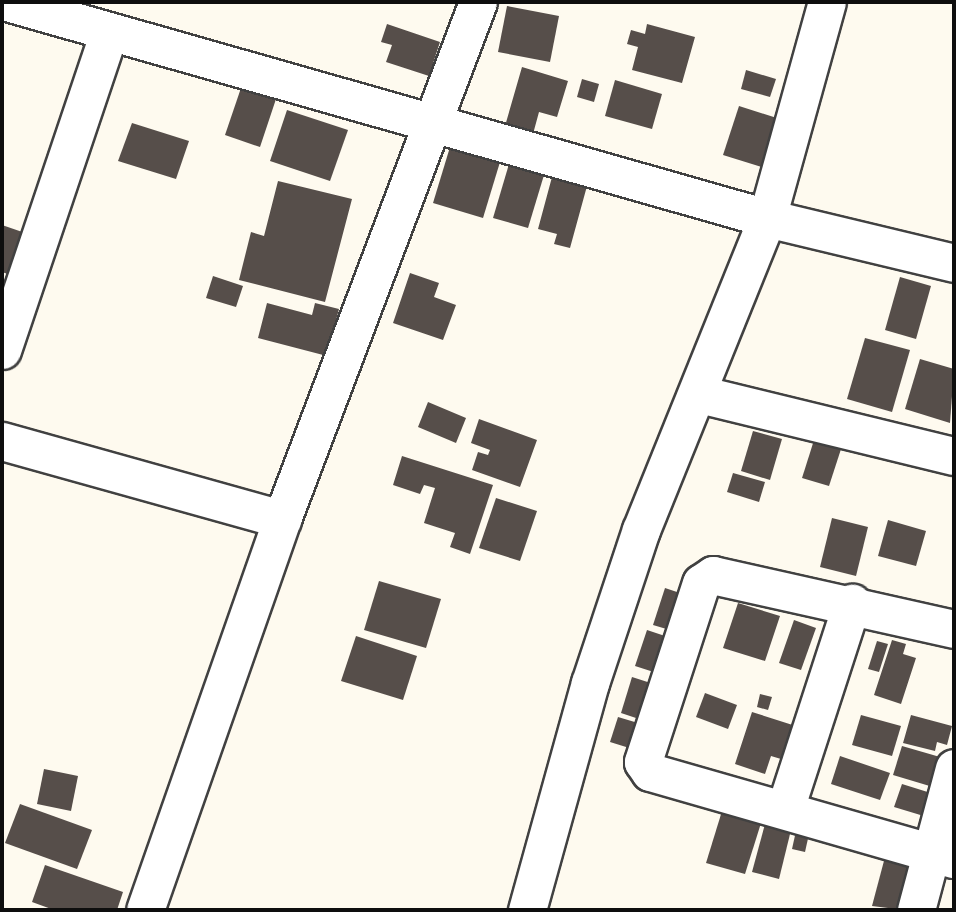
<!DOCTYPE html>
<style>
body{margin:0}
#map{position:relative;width:956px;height:912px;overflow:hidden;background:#fefaef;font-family:Spectral,serif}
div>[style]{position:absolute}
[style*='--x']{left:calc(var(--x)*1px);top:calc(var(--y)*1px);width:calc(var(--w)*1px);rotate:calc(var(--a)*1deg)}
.building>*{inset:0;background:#564e4a}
.roads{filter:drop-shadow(2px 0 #414141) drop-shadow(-2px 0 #414141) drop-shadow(0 2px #414141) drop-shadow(0 -2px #414141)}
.minor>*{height:37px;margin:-18.5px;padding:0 18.5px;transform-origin:18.5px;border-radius:18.5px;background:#fff}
span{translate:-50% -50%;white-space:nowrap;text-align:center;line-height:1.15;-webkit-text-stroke:7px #fff;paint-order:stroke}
.frame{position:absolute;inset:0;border:4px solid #0e0e0e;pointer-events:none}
</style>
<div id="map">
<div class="building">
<i style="clip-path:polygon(507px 6px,559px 16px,550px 62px,498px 52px)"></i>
<i style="clip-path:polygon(387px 24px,440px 42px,429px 76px,386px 62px,392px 45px,381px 42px)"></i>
<i style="clip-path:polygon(647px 24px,695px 37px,682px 83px,632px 70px,638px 47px,627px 44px,631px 30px,645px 34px)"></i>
<i style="clip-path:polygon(522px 67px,568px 81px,557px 117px,539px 112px,533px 134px,505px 126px)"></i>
<i style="clip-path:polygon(746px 70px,776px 79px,770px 97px,741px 89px)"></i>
<i style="clip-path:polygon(582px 79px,599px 84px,594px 102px,577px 97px)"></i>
<i style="clip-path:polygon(615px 80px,662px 94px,652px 129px,605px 116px)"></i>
<i style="clip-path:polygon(242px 85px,277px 96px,260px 147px,225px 135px)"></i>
<i style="clip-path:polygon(739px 106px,783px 120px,768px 169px,723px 155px)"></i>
<i style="clip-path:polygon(287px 110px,348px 130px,330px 181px,270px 161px)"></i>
<i style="clip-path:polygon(132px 123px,189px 141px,176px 179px,118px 161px)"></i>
<i style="clip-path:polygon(450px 147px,500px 162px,483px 218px,433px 203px)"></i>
<i style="clip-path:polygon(509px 164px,544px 175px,528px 228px,493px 218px)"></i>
<i style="clip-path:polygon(552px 177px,587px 186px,570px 248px,554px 244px,557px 234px,538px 229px)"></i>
<i style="clip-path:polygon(278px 181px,352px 199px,325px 302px,239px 280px,251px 232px,264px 236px)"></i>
<i style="clip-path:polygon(2px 225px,31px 235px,16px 277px,2px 272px)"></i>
<i style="clip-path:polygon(410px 273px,439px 283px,434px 297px,456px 305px,443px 340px,393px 323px)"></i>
<i style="clip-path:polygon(213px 276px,243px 286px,236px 307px,206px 298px)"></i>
<i style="clip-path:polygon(900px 277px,931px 286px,916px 339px,885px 330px)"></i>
<i style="clip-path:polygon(267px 303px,312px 315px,315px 303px,339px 309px,327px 356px,258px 338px)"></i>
<i style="clip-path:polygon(865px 338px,910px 350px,892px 412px,847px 399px)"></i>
<i style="clip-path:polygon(920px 359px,954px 369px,950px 423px,905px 409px)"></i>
<i style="clip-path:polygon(428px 402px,466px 418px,456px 443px,418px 427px)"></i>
<i style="clip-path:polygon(479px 419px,537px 440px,520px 487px,472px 470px,478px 452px,488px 455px,490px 450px,471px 443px)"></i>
<i style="clip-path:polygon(753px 431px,782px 439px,770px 480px,741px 471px)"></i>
<i style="clip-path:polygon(815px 437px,842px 446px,829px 486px,802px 478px)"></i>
<i style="clip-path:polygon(402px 456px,493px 485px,470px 554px,450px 547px,455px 533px,424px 523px,435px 488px,424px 485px,420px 494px,393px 485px)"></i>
<i style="clip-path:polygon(733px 473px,765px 482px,759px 502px,727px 492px)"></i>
<i style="clip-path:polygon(496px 498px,537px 511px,520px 561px,479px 548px)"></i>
<i style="clip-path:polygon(832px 518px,868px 527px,856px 576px,820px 567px)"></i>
<i style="clip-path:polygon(888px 520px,926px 531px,916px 566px,878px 556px)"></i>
<i style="clip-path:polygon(379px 581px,441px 599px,426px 648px,364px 630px)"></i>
<i style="clip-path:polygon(665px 588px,692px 597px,680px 633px,653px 625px)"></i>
<i style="clip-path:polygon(738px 603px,780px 616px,765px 661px,723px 648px)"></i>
<i style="clip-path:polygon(794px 620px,816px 628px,801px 670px,779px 663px)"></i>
<i style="clip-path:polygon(647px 630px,674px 639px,663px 675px,635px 666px)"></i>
<i style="clip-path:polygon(356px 636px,417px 656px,403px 700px,341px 681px)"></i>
<i style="clip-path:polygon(892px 640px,906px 644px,903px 654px,916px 658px,901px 704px,874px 695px)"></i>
<i style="clip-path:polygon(877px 641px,888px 644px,879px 672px,868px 669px)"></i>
<i style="clip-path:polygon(632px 677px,660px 686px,648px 722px,621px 713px)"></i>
<i style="clip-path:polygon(705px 693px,737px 705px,728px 729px,696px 717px)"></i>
<i style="clip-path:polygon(760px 694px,772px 697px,768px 710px,757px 707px)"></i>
<i style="clip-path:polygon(752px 712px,802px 728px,791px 762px,771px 756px,765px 774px,735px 764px)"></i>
<i style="clip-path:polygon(861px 715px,901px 726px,892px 756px,852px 745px)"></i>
<i style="clip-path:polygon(911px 715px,952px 726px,947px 745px,937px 742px,935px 751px,903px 743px)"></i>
<i style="clip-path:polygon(618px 717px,648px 726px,639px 751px,610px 742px)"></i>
<i style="clip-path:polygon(902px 746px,940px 757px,933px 787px,893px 775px)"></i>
<i style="clip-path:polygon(840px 756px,890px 773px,880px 800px,831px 784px)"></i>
<i style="clip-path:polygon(44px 769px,78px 776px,71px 811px,37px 804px)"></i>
<i style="clip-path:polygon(902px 784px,934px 794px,927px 817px,894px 807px)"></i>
<i style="clip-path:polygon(20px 804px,92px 830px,77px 869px,5px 843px)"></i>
<i style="clip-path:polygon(722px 811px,761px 823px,745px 874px,706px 863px)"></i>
<i style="clip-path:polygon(765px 824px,791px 830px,779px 879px,752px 872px)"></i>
<i style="clip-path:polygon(796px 831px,809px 834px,805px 852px,792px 849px)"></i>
<i style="clip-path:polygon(885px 857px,916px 865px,904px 910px,872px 906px)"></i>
<i style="clip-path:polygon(45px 865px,123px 892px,117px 910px,54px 910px,32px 902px)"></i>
</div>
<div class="roads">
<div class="minor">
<i style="--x:7;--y:2;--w:790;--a:15.87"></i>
<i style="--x:767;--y:218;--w:192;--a:13.5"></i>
<i style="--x:2;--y:350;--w:336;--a:-71.4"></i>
<i style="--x:699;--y:394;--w:262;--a:13.7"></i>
<i style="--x:2;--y:441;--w:291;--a:15.6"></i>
<i style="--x:282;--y:519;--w:414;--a:109.3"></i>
<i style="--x:282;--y:519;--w:553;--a:-69.24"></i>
<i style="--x:954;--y:629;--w:247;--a:-167.4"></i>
<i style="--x:713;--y:575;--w:14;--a:146"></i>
<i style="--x:701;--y:583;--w:188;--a:108"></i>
<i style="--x:643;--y:762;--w:12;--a:55"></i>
<i style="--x:650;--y:772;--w:316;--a:16"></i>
<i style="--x:785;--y:809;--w:217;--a:-72"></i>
<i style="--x:527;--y:910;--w:236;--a:-74.5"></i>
<i style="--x:590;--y:683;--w:161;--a:-71.6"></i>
<i style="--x:641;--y:530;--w:336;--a:-68"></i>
<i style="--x:767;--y:218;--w:224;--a:-74.5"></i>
<i style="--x:916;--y:910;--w:147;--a:-75"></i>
</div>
</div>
<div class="frame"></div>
</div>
